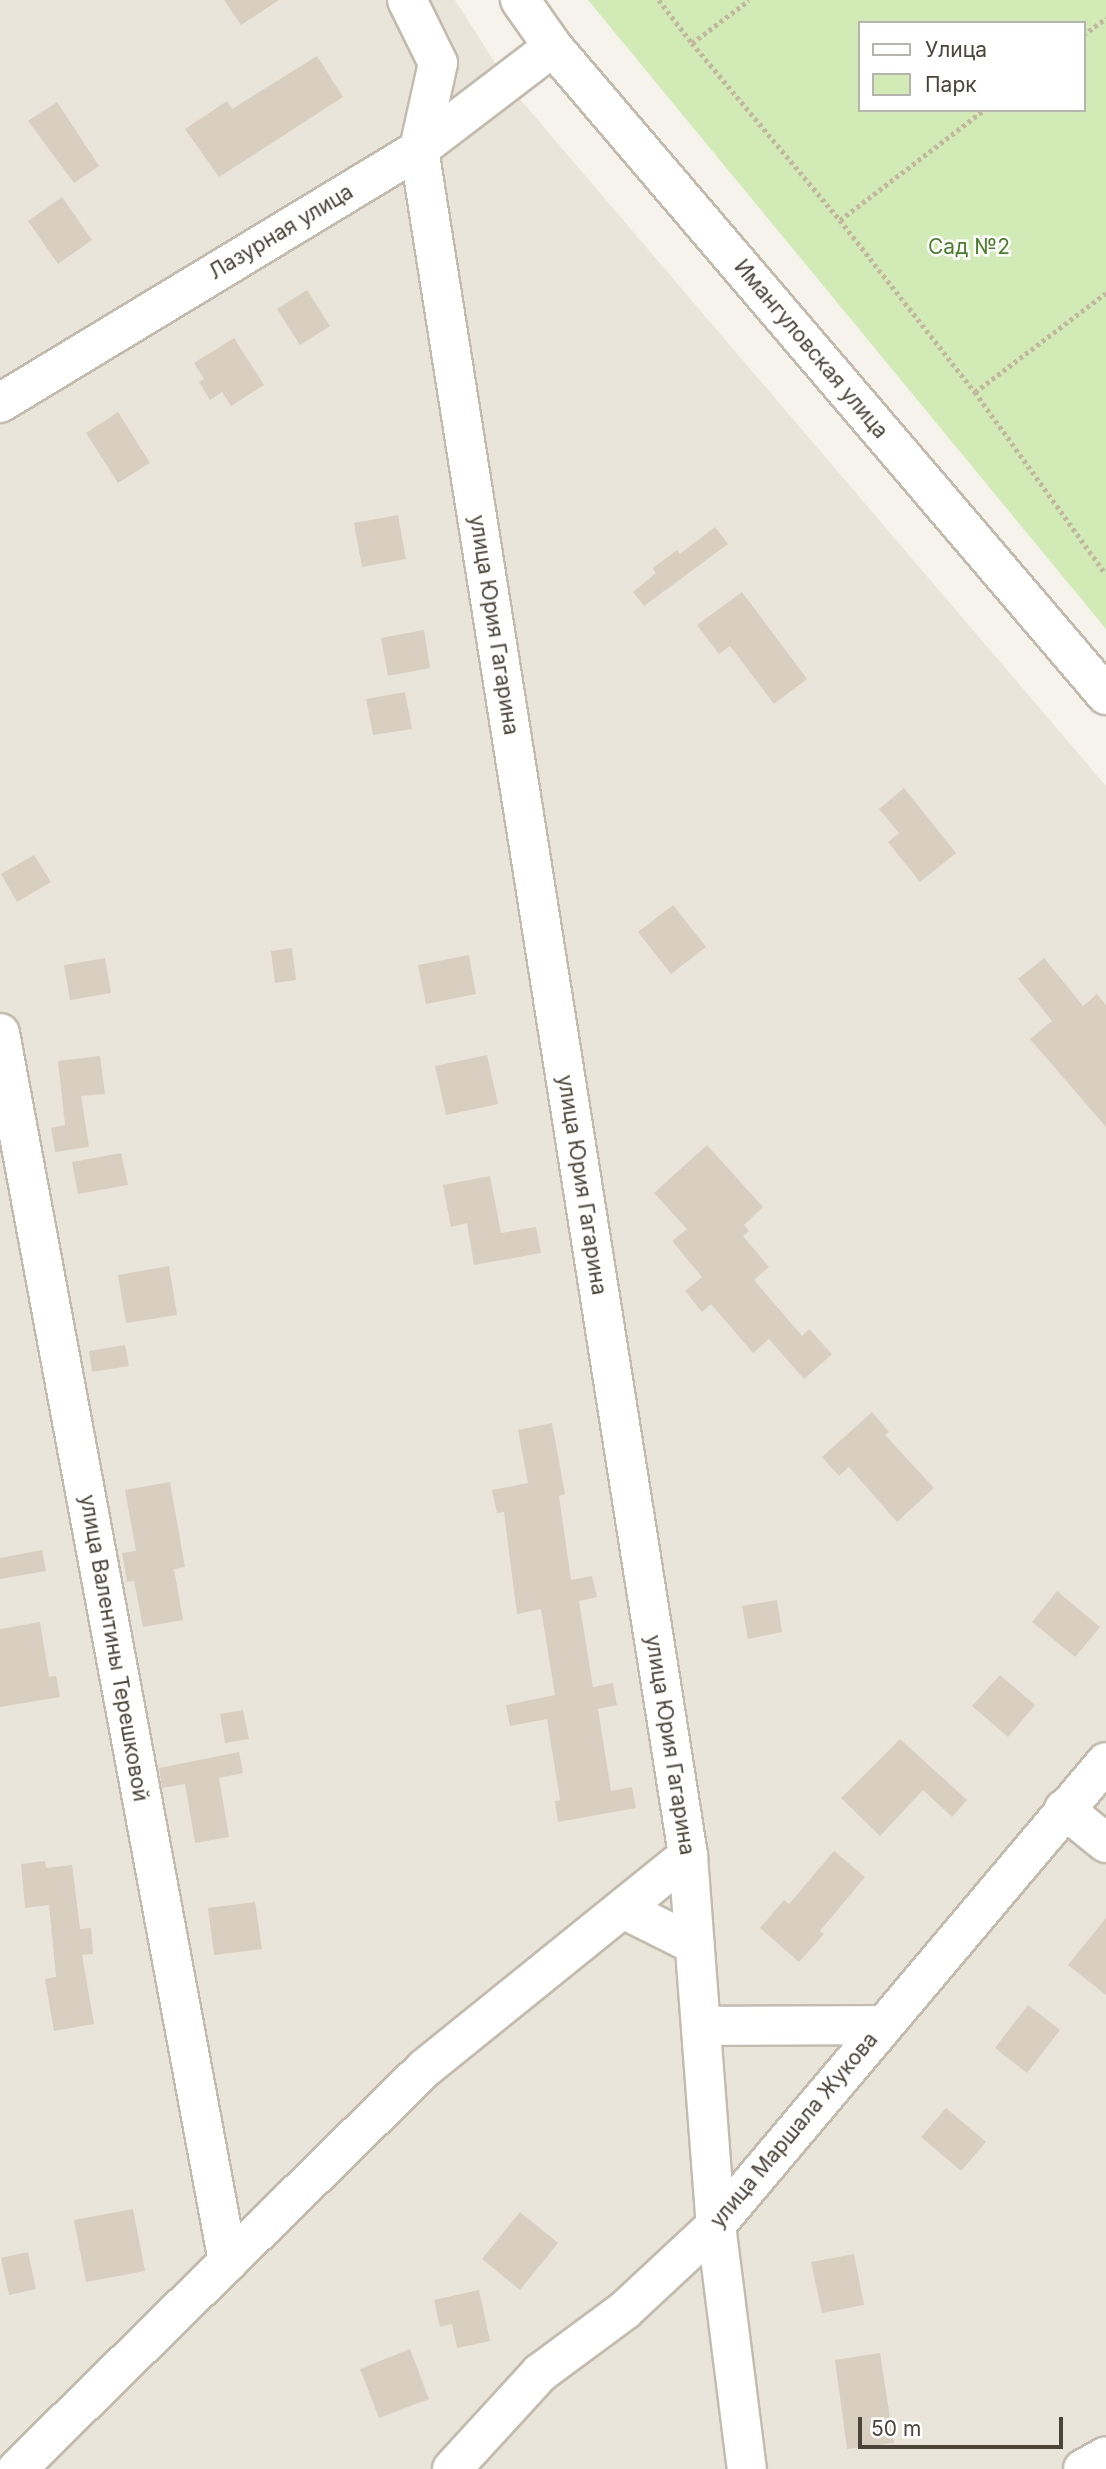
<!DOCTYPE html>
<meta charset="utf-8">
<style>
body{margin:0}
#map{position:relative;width:1106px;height:2469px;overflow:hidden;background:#f6f3ec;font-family:Inter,sans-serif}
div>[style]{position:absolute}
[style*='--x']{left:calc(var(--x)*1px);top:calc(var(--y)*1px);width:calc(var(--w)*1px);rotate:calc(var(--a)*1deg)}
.residential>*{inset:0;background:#eae5da}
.green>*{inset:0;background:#d2eab5}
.building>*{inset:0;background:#d8cfc1}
.path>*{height:4.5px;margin-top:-2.25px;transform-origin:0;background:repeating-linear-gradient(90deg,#c4b79f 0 3.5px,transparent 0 7px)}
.roads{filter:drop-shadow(2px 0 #c2bbae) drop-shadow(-2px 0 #c2bbae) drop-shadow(0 2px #c2bbae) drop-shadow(0 -2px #c2bbae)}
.minor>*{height:38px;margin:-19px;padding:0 19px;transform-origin:19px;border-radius:19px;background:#fff}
span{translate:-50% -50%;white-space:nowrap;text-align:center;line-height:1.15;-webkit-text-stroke:5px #fff;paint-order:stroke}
.street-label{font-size:21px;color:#4b4439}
.park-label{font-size:21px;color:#4a7f2a}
.legend{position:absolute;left:858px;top:21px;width:228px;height:91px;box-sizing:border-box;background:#fff;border:2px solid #b7b4b0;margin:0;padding:9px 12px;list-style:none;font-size:21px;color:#4b4439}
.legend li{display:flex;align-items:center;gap:14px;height:35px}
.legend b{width:35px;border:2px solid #b7b4b0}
.scale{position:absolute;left:858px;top:2417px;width:205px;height:32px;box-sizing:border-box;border:4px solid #4b4439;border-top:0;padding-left:9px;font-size:21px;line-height:24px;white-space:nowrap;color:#4b4439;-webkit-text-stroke:5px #fff;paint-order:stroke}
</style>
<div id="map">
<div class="residential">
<i style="clip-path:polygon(0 0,455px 0,513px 91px,1106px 786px,1106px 2469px,0 2469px)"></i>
</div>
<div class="green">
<i style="clip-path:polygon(evenodd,588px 0,1106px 0,1106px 629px,588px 0,859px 23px,1083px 23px,1083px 110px,859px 110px,859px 23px)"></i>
</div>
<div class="building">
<i style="clip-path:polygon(224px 0,279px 0,241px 25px)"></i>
<i style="clip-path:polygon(317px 56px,343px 97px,219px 177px,185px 129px,227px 101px,232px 109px)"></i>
<i style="clip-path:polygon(57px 102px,99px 166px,74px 183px,28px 121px)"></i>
<i style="clip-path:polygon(62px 197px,92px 240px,58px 264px,28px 221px)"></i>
<i style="clip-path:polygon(307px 290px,330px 326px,300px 345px,277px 309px)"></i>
<i style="clip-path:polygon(234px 338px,264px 385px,231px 406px,222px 392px,210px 400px,199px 382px,204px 379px,194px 363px)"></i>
<i style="clip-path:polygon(118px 412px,150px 463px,118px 483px,86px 433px)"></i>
<i style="clip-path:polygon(398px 515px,406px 559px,362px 567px,354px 523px)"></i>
<i style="clip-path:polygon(715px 527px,728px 544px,644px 606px,633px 592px,656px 573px,653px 568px,677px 550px,680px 554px)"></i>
<i style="clip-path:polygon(742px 592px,807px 679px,774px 704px,730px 646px,719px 654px,697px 625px)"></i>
<i style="clip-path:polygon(424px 630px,430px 668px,388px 676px,381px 638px)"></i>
<i style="clip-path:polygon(405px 692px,412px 729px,373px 735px,366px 699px)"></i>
<i style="clip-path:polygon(904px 788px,956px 853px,920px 882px,888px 842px,899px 833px,879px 809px)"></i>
<i style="clip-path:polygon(34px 855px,51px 882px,17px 902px,1px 874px)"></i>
<i style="clip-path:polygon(673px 905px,706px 947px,671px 974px,638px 932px)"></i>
<i style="clip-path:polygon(292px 948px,296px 980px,275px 983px,271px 951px)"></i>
<i style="clip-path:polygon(469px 955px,476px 994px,426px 1004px,418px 965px)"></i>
<i style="clip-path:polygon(105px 958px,111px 993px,70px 1000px,64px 965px)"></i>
<i style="clip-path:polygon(1044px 958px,1083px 1006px,1097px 994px,1106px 1005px,1106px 1127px,1030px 1039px,1052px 1021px,1018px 979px)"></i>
<i style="clip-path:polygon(487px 1055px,498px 1104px,446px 1115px,435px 1066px)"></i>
<i style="clip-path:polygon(100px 1056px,105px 1094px,81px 1096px,89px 1147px,55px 1152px,51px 1128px,65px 1125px,58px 1061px)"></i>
<i style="clip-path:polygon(707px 1145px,763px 1207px,744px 1225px,749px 1231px,743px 1236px,769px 1267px,754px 1280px,802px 1336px,809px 1329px,832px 1354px,804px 1379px,769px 1339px,753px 1353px,711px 1304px,702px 1312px,685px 1291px,702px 1277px,672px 1241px,687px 1229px,654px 1193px)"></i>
<i style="clip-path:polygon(121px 1153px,128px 1185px,78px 1194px,72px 1162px)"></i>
<i style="clip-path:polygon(490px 1176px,501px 1233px,536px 1227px,541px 1253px,474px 1265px,467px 1223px,451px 1227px,443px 1185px)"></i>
<i style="clip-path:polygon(169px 1266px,177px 1315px,126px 1323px,118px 1275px)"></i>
<i style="clip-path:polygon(125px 1345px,129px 1366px,92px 1372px,89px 1351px)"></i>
<i style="clip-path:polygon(872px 1412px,889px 1432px,885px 1435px,934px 1488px,897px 1522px,849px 1467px,839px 1476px,822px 1457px)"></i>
<i style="clip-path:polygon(552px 1423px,565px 1494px,559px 1496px,571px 1580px,592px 1576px,597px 1597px,579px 1601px,593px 1687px,613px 1683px,617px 1705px,598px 1709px,611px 1791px,632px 1787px,636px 1808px,558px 1822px,555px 1801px,560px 1800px,547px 1719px,510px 1726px,506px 1705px,555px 1695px,541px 1609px,517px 1614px,504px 1512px,497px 1513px,492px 1490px,528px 1483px,518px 1430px)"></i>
<i style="clip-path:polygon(170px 1482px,185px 1567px,174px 1569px,183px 1620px,143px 1627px,134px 1581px,127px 1582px,122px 1553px,136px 1551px,125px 1490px)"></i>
<i style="clip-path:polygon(42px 1550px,46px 1571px,0 1579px,0 1558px)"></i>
<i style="clip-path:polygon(1057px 1591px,1100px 1627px,1075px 1657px,1032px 1622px)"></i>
<i style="clip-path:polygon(777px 1600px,782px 1632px,748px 1639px,742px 1606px)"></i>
<i style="clip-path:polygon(40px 1622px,49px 1677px,56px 1676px,60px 1697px,0 1707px,0 1629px)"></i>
<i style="clip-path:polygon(1000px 1675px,1035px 1705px,1008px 1737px,972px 1706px)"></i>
<i style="clip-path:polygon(243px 1710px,249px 1739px,225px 1743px,220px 1714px)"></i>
<i style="clip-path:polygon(900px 1739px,967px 1800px,952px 1817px,923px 1790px,880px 1836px,841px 1798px)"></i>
<i style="clip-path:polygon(239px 1752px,243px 1773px,219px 1778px,229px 1837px,195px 1843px,185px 1784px,162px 1788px,159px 1768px)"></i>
<i style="clip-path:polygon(834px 1851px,865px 1877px,820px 1931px,824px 1934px,799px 1962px,760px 1928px,784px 1900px,789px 1904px)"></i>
<i style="clip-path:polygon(45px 1861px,46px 1868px,72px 1865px,80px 1929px,91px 1928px,93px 1954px,82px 1955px,94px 2024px,54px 2031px,45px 1979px,56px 1977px,49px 1905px,25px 1908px,21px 1864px)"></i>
<i style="clip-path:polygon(255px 1902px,262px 1949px,214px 1955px,208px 1908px)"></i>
<i style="clip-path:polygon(1106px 1918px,1106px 1995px,1068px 1965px)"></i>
<i style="clip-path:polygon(1028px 2005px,1060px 2030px,1027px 2073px,995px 2048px)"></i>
<i style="clip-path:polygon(946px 2108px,986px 2142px,961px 2171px,921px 2137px)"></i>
<i style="clip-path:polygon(133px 2209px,145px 2271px,86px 2282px,74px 2220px)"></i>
<i style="clip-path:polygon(520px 2212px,558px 2243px,520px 2290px,482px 2259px)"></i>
<i style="clip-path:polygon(28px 2252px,36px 2289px,9px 2295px,1px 2258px)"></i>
<i style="clip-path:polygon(854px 2254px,864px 2305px,822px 2313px,811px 2262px)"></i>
<i style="clip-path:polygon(479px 2290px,490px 2341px,457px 2348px,452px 2324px,440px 2327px,434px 2300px)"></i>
<i style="clip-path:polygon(410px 2349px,429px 2399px,379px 2418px,360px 2369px)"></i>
<i style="clip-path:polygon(880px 2353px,894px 2443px,847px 2449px,835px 2360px)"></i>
</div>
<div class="path">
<i style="--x:659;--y:0;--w:54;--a:52.5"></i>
<i style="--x:692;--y:43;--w:231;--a:50.1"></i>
<i style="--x:840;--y:220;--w:219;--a:51.9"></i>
<i style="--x:975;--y:392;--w:224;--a:54.3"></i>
<i style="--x:1083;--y:35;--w:29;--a:-36"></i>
<i style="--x:692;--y:43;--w:71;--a:-37"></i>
<i style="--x:840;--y:220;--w:181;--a:-37.4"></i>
<i style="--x:975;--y:392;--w:164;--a:-37.1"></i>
</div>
<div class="roads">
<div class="minor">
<i style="--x:407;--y:0;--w:70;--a:63.8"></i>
<i style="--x:438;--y:63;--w:88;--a:102.5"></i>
<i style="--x:419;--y:149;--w:1728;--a:81.04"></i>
<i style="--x:688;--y:1856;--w:370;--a:85.7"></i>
<i style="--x:716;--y:2225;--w:246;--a:82.8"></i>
<i style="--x:520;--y:0;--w:57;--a:54.9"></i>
<i style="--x:553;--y:47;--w:852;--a:49.52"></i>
<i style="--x:0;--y:403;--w:490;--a:-31.2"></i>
<i style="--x:419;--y:149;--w:168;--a:-37.3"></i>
<i style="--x:0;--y:1033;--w:1250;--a:79.49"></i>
<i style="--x:1064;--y:1809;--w:54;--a:39"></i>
<i style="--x:623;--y:1909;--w:80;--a:26.6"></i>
<i style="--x:701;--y:2026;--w:181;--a:-0.3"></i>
<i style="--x:17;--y:2469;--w:572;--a:-44.5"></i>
<i style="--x:425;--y:2068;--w:338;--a:-38.9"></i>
<i style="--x:452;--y:2469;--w:130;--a:-47.5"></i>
<i style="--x:540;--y:2373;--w:106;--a:-36.5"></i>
<i style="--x:625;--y:2310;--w:125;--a:-43"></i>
<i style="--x:716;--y:2225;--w:605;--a:-49.89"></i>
<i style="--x:1083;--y:2469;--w:26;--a:-29"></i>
</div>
</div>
<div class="street-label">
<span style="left:281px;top:232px;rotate:-31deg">Лазурная улица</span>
<span style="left:811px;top:349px;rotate:50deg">Имангуловская улица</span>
<span style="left:494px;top:625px;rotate:81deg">улица Юрия Гагарина</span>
<span style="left:582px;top:1185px;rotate:81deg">улица Юрия Гагарина</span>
<span style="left:114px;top:1648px;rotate:80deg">улица Валентины Терешковой</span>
<span style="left:670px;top:1745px;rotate:81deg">улица Юрия Гагарина</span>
<span style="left:794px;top:2130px;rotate:-50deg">улица Маршала Жукова</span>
</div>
<div class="park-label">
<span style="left:969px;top:247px">Сад №2</span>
</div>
<ul class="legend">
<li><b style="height:9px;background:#fff"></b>Улица</li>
<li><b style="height:19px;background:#d2eab5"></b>Парк</li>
</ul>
<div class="scale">50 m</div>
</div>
